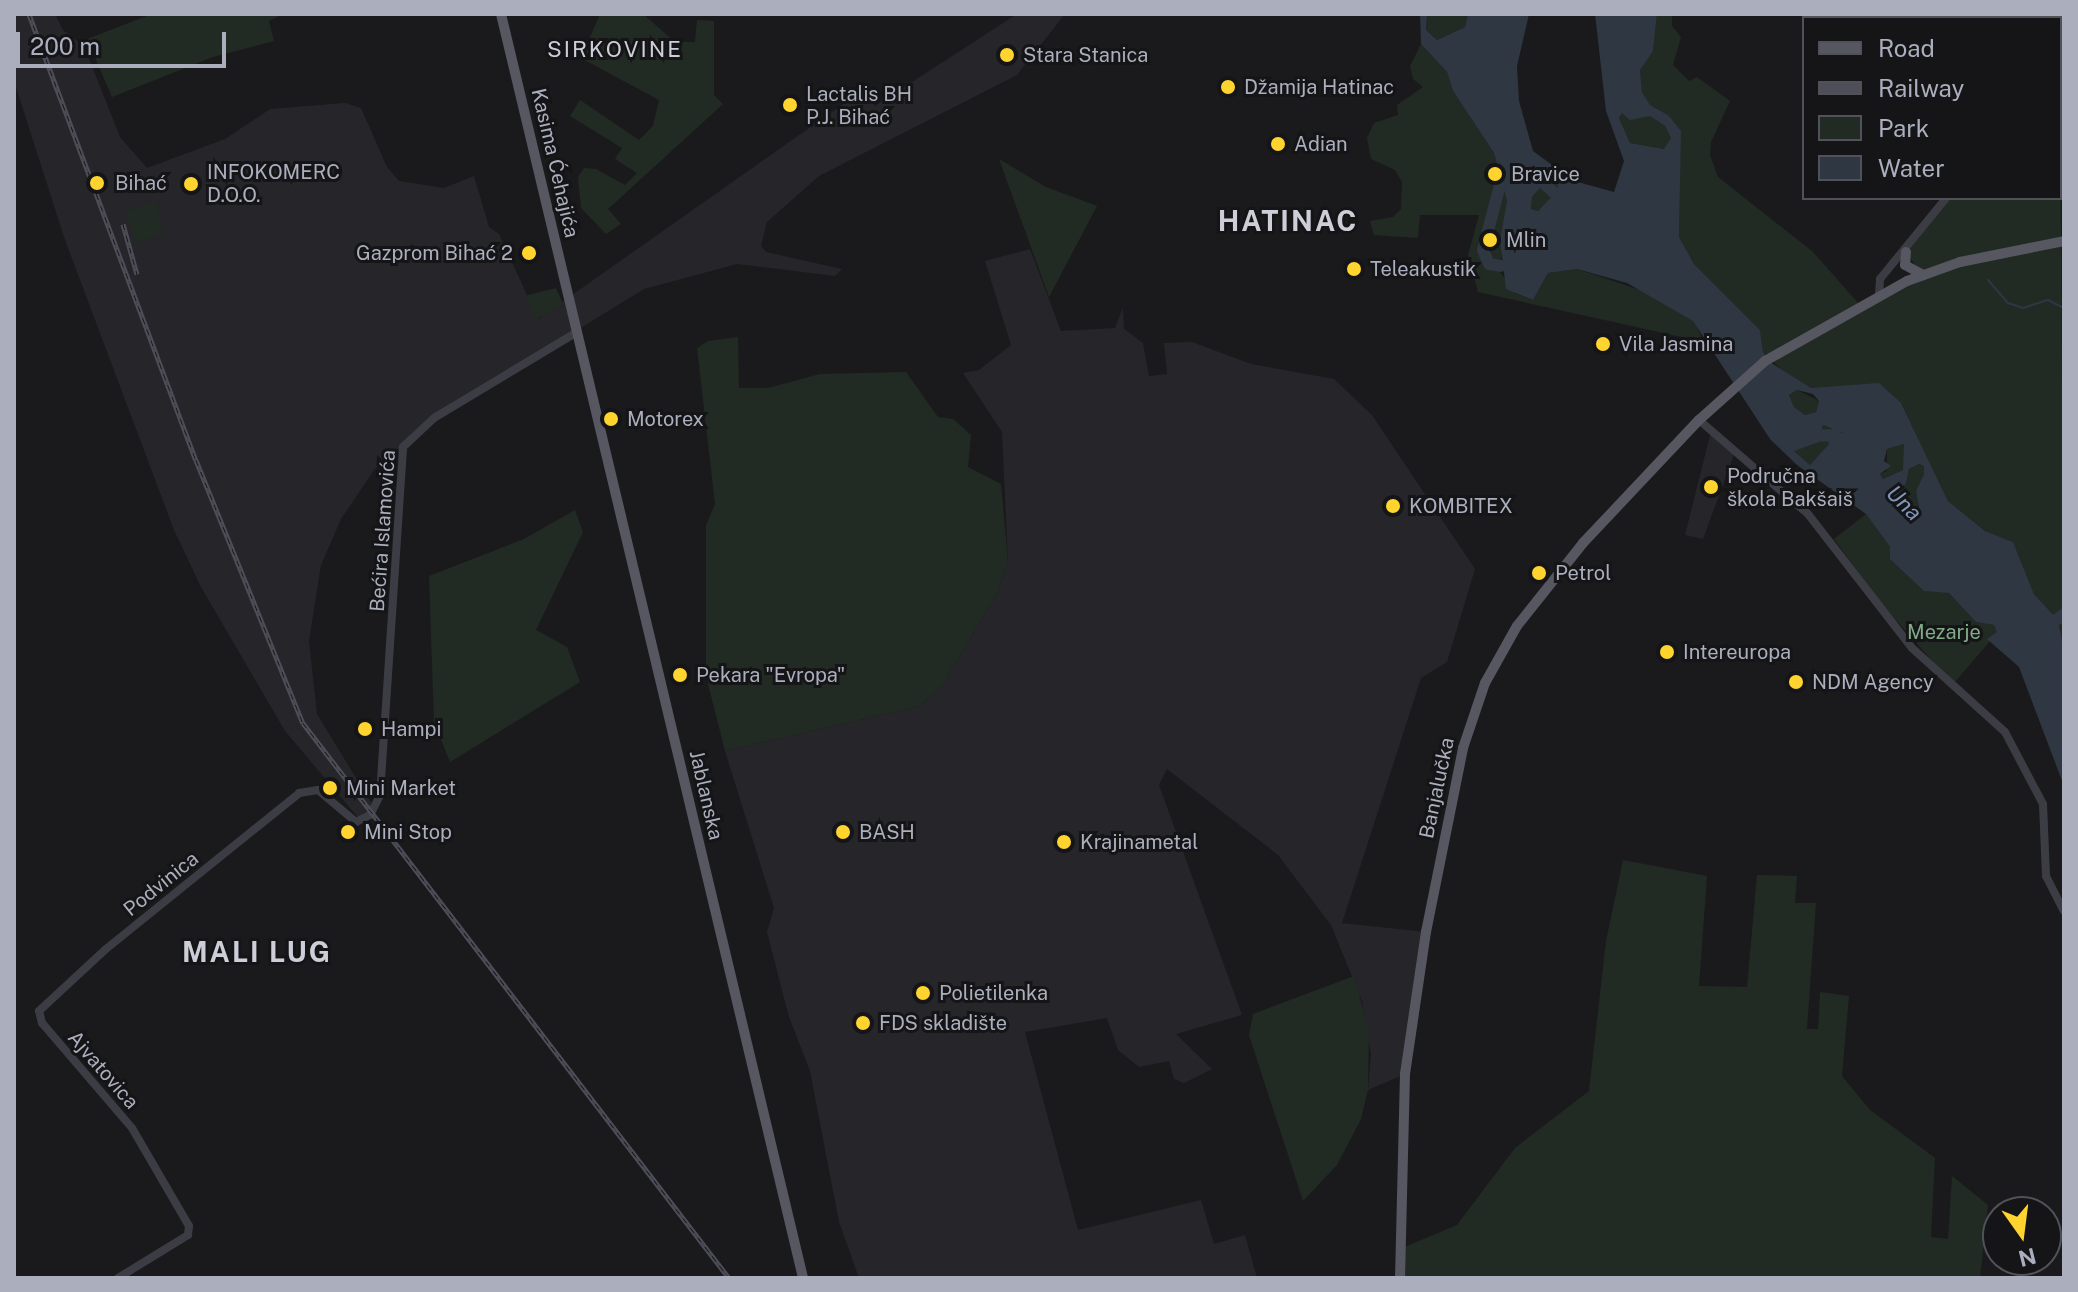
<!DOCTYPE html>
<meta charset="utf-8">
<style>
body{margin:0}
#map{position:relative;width:2078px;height:1292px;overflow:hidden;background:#1a1a1c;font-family:"Public Sans",sans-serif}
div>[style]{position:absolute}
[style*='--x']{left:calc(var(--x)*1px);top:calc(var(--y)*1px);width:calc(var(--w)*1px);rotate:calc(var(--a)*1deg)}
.built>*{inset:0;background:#26252a}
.green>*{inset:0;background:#212b23}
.water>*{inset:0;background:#2e3742}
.stream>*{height:2px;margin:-1px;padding:0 1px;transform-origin:1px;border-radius:1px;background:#2e3742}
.river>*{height:12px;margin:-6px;padding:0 6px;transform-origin:6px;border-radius:6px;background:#2e3742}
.minor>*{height:8px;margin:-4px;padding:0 4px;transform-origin:4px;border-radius:4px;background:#3c3c44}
.major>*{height:10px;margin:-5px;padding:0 5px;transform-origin:5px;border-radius:5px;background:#565761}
.rail>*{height:5px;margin-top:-2.5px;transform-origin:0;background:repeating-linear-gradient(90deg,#151517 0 6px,#4d4e57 0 12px);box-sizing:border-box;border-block:2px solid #4d4e57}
.dots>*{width:22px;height:22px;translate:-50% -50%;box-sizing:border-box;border:4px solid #151517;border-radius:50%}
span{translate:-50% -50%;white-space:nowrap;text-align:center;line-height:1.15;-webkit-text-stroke:6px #151517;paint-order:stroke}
.poi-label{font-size:20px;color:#abaebd}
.left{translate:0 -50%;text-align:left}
.right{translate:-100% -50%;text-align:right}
.street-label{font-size:20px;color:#abaebd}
.park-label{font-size:20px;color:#80aa88}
.neighbourhood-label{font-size:22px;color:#cdced8;letter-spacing:2px}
.water-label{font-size:22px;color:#7f97bb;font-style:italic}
.district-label{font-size:28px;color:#cdced8;font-weight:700;letter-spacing:2px}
.frame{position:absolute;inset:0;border:16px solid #abaebd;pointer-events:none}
.legend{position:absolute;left:1802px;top:16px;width:260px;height:184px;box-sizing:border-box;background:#151517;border:2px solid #515259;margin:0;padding:10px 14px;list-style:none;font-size:24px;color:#abaebd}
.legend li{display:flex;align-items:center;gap:16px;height:40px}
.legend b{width:40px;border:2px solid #515259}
.north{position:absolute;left:1982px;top:1196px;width:80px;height:80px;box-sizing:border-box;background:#151517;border:2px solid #515259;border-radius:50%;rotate:166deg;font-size:22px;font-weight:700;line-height:32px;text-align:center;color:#abaebd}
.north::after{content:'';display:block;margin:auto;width:28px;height:36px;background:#ffd42f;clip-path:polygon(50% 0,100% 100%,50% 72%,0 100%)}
.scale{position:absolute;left:16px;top:32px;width:210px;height:36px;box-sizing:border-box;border:4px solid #abaebd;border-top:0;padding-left:10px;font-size:24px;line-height:28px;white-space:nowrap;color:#abaebd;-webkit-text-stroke:6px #151517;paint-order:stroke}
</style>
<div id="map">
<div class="built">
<i style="clip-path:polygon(14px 14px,55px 14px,63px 30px,84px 46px,120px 137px,147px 168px,225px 139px,270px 109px,345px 103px,361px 108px,387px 167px,399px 181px,444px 188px,474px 176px,489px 227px,499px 234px,538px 319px,863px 90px,875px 106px,1017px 14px,1065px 14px,1017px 75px,819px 176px,767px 222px,761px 246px,766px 252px,842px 269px,835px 276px,737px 264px,644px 289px,434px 418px,402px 453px,392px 454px,374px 470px,341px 519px,321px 565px,309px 641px,317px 714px,375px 809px,361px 821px,285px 731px,201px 587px,174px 530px,65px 240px,14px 81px)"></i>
<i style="clip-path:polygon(2064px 37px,2064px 125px,2060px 42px)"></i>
<i style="clip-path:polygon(1030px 249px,1061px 331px,1115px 328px,1123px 307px,1124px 329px,1143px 343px,1149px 376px,1167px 374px,1164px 343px,1192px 342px,1251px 364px,1334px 379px,1372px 415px,1475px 569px,1447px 662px,1421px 678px,1342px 923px,1426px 932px,1405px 1074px,1368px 1090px,1371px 1054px,1362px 1001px,1331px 925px,1278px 855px,1167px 769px,1159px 785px,1242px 1015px,1176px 1034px,1212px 1069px,1184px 1083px,1174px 1079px,1169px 1061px,1139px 1067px,1118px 1050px,1107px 1018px,1025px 1032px,1078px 1230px,1201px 1200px,1214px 1244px,1245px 1235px,1257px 1278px,859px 1278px,839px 1222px,810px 1071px,789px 1017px,767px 932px,774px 908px,725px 751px,920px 706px,942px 686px,997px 593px,1008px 562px,1002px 432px,963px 373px,979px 370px,1011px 345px,985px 261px)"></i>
<i style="clip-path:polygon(1711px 431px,1735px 452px,1703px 539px,1685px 535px)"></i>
</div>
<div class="green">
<i style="clip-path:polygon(152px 14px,283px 14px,269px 21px,274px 41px,213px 57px,112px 97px,87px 39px)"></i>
<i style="clip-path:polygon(600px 14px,643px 14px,675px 42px,695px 42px,697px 20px,714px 21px,714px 95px,723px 104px,608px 209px,621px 224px,606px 234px,581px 208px,578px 177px,584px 168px,596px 169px,625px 185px,637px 173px,615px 159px,622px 148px,570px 116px,580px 100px,639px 140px,653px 126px,659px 100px,581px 58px)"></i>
<i style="clip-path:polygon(1427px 14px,1468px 14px,1468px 16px,1465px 27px,1437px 40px,1426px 30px)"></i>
<i style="clip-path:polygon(1657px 14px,1672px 14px,1672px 26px,1681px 37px,1673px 65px,1689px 81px,1697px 77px,1730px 101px,1711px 142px,1710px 155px,1718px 177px,1813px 252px,1859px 304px,1922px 275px,1906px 252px,1946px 198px,2060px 198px,2060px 111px,2064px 651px,2058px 620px,2034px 594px,2013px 542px,1985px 531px,1948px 501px,1901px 403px,1811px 388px,1790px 378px,1763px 352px,1760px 330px,1694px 264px,1679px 237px,1680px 149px,1668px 115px,1650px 105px,1642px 92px,1639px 70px,1653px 50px)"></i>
<i style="clip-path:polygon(1920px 14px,2064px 14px,2064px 37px,2060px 42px,2060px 18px)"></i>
<i style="clip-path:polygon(1421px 44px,1447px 72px,1453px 91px,1494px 153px,1507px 201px,1500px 272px,1515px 293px,1533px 300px,1548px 273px,1577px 269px,1649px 293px,1694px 321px,1704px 342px,1478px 292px,1468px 255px,1479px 215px,1420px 215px,1418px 238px,1374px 235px,1370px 221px,1393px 217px,1401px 209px,1402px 182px,1395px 170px,1371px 159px,1367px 138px,1374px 123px,1398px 115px,1397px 105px,1423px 87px,1413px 79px,1410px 66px)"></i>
<i style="clip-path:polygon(1622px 113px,1650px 116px,1665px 126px,1671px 138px,1665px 149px,1630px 143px,1619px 118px)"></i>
<i style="clip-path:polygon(999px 159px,1046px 187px,1097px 206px,1049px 297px)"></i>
<i style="clip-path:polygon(1547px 180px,1557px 182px,1559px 190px,1538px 211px,1531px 209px,1532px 197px)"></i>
<i style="clip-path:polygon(156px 201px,163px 232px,137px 244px,125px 212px)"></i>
<i style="clip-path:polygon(556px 288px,563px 304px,537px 319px,524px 296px)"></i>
<i style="clip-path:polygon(738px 337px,739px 388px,768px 388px,820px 374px,906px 372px,938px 417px,953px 419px,971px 435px,968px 467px,1001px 484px,1008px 562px,997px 593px,942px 686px,920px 706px,725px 751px,706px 676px,706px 525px,715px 504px,697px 348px,708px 341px)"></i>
<i style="clip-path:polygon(1797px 390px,1819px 401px,1816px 412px,1805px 415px,1794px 407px,1789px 395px)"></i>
<i style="clip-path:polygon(1823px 425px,1843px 433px,1810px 465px,1794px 451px,1819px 435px)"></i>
<i style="clip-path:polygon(1904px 444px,1908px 450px,1903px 470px,1883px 479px,1880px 474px,1887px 471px,1887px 449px)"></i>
<i style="clip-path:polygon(1919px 464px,1925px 466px,1924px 474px,1916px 491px,1919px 508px,1914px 517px,1900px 504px,1897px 489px,1906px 484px,1909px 469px)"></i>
<i style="clip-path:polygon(575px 510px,583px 532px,536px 630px,567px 647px,580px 682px,450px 762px,434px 722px,429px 576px,524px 539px)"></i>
<i style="clip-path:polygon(1866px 514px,1890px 547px,1932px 590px,1949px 593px,1976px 621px,1994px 625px,1998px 632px,1953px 684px,1879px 601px,1834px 539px)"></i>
<i style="clip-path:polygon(1623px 860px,1707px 876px,1699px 986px,1747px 987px,1757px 875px,1797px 876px,1795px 903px,1816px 903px,1807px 1029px,1818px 1029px,1820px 992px,1849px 996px,1842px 1076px,1870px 1110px,1935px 1158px,1931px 1237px,1948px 1239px,1952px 1176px,1988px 1205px,1980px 1278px,1400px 1278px,1400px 1249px,1457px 1225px,1515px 1148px,1589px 1091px,1606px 941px)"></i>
<i style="clip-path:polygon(1354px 976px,1369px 1030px,1368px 1090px,1361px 1119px,1337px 1165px,1303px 1201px,1249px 1035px,1253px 1014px)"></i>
</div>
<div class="water">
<i style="clip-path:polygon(evenodd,1420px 14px,1427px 14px,1426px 30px,1437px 40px,1465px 27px,1468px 14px,1529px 14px,1517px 66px,1519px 101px,1533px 151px,1574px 181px,1614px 192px,1624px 161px,1606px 111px,1595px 14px,1657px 14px,1653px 51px,1640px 70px,1642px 92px,1650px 105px,1668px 115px,1681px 131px,1679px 237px,1694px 264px,1760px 330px,1763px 352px,1773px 364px,1811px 388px,1879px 383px,1901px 403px,1948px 501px,1985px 531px,2013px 542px,2034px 594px,2058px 620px,2064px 651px,2064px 786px,2019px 667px,1987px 639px,1997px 632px,1994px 625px,1976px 622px,1949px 593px,1924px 591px,1890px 559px,1890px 547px,1866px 514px,1797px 465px,1770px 439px,1693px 321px,1627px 283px,1577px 269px,1548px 273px,1533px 300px,1506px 289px,1500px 240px,1507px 201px,1494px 153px,1453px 91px,1447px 72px,1421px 44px,1420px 14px,1622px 113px,1630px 120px,1650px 116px,1665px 126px,1671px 138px,1664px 149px,1630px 143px,1619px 118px,1622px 113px,1420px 14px,1547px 180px,1557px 182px,1558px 190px,1538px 211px,1531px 209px,1532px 197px,1547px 180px,1420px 14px,1797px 390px,1813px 394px,1819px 401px,1816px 412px,1805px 415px,1794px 407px,1789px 395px,1797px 390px,1420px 14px,1823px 425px,1843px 433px,1827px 439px,1829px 444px,1810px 465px,1794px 451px,1819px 442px,1823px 425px,1420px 14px,1904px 444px,1903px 470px,1883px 479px,1880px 474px,1891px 466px,1884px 461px,1887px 449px,1904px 444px,1420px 14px,1919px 464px,1924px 466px,1924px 474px,1916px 491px,1919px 508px,1914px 517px,1900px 504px,1897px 489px,1906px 484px,1909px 469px,1919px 464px)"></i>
</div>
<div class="stream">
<i style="--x:1940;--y:14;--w:8;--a:30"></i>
<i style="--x:1988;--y:280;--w:30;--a:49"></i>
<i style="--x:2008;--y:303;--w:16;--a:18"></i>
<i style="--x:2023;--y:308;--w:26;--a:-18"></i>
<i style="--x:2048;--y:300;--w:18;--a:27"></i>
</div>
<div class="river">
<i style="--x:1531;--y:172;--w:50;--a:41.7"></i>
<i style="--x:1500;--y:185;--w:67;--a:104.7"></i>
<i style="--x:1483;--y:250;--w:15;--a:67"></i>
<i style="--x:1489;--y:264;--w:12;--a:9"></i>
<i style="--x:1806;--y:436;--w:29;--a:-2"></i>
<i style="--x:1835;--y:435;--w:16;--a:45"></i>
<i style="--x:1887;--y:487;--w:54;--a:45"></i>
<i style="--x:2045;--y:628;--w:24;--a:-36"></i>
</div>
<div class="minor">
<i style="--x:2060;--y:42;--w:6;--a:-51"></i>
<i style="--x:1879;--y:294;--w:15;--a:-86"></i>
<i style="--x:1880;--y:279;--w:104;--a:-50.8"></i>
<i style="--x:1699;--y:420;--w:144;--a:40.8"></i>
<i style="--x:1808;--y:514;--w:170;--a:52.2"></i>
<i style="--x:1912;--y:648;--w:125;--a:42.1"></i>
<i style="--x:2005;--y:732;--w:81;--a:62.2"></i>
<i style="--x:2043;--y:804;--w:72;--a:87.6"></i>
<i style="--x:2046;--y:876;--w:39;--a:63"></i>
<i style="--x:118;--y:1278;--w:82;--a:-31.6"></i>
<i style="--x:188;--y:1235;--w:9;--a:-84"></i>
<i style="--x:189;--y:1226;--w:113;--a:-120.2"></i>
<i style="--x:132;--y:1128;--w:138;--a:-130.6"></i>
<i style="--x:42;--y:1023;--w:12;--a:-104"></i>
<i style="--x:39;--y:1011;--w:91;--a:-42.8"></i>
<i style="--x:106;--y:949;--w:248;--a:-38.9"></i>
<i style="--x:299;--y:793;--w:19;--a:-9"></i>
<i style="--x:318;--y:790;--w:50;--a:40.1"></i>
<i style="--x:356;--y:822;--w:16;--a:-27"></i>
<i style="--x:370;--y:815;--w:22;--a:-63"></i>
<i style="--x:380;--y:795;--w:349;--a:-86.2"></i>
<i style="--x:403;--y:447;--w:42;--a:-43.1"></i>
<i style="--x:434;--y:418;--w:167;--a:-31"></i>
</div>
<div class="major">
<i style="--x:501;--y:14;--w:1300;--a:76.56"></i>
<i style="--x:1906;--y:252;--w:13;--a:94"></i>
<i style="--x:1905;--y:265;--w:21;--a:29"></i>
<i style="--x:1400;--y:1278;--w:204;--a:-88.6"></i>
<i style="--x:1405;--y:1074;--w:144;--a:-81.6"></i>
<i style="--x:1426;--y:932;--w:188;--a:-78.6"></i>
<i style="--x:1463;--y:748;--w:69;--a:-71.3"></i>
<i style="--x:1485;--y:683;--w:65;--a:-60.7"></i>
<i style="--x:1517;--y:626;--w:106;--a:-51.5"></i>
<i style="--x:1583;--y:543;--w:169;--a:-46.7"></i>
<i style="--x:1699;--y:420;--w:89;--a:-41.8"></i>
<i style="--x:1765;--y:361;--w:163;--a:-29.4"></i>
<i style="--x:1907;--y:281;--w:56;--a:-19.7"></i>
<i style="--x:1960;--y:262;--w:106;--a:-11.4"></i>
</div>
<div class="rail">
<i style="--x:29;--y:14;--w:476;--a:69.5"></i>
<i style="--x:196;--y:460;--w:284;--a:67.9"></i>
<i style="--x:303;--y:723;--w:700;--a:52.49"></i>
<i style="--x:123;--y:224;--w:52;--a:74.4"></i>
</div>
<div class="dots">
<i style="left:1007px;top:55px;background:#ffd42f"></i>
<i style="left:1228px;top:87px;background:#ffd42f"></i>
<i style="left:790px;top:105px;background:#ffd42f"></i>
<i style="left:1278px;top:144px;background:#ffd42f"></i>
<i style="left:1495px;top:174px;background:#ffd42f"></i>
<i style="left:97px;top:183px;background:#ffd42f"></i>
<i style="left:191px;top:184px;background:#ffd42f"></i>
<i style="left:1490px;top:240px;background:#ffd42f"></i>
<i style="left:529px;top:253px;background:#ffd42f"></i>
<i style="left:1354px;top:269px;background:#ffd42f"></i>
<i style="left:1603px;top:344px;background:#ffd42f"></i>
<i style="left:611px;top:419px;background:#ffd42f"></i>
<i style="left:1711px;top:487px;background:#ffd42f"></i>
<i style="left:1393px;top:506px;background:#ffd42f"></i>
<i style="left:1539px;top:573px;background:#ffd42f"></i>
<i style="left:1667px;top:652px;background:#ffd42f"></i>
<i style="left:680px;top:675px;background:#ffd42f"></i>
<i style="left:1796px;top:682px;background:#ffd42f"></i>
<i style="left:365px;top:729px;background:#ffd42f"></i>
<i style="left:330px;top:788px;background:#ffd42f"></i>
<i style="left:348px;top:832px;background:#ffd42f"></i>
<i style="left:843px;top:832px;background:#ffd42f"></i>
<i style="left:1064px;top:842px;background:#ffd42f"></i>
<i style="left:923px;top:993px;background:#ffd42f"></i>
<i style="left:863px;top:1023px;background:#ffd42f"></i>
</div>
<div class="poi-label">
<span class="left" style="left:1023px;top:55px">Stara Stanica</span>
<span class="left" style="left:1244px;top:87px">Džamija Hatinac</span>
<span class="left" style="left:806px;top:106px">Lactalis BH<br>P.J. Bihać</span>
<span class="left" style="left:1294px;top:144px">Adian</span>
<span class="left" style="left:207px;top:184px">INFOKOMERC<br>D.O.O.</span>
<span class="left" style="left:1511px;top:174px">Bravice</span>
<span class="left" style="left:115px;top:183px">Bihać</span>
<span class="left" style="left:1506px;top:240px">Mlin</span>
<span class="right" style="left:513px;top:253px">Gazprom Bihać 2</span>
<span class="left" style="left:1370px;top:269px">Teleakustik</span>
<span class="left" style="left:1619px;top:344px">Vila Jasmina</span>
<span class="left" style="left:627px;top:419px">Motorex</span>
<span class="left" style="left:1727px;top:488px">Područna<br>škola Bakšaiš</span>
<span class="left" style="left:1409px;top:506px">KOMBITEX</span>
<span class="left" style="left:1555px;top:573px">Petrol</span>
<span class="left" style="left:1683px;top:652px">Intereuropa</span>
<span class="left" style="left:696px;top:675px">Pekara "Evropa"</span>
<span class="left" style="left:1812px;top:682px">NDM Agency</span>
<span class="left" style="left:381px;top:729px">Hampi</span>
<span class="left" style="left:346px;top:788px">Mini Market</span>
<span class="left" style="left:364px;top:832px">Mini Stop</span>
<span class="left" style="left:859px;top:832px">BASH</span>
<span class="left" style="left:1080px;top:842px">Krajinametal</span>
<span class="left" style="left:939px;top:993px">Polietilenka</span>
<span class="left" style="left:879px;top:1023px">FDS skladište</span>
</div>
<div class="street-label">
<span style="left:555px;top:163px;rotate:77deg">Kasima Ćehajića</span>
<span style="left:383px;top:531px;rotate:-86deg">Bećira Islamovića</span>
<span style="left:1437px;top:788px;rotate:-78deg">Banjalučka</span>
<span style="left:706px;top:795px;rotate:77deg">Jablanska</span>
<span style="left:161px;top:884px;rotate:-39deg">Podvinica</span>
<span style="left:103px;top:1070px;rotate:49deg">Ajvatovica</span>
</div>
<div class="park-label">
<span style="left:1944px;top:632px">Mezarje</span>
</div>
<div class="neighbourhood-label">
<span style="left:615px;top:50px">SIRKOVINE</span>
</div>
<div class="water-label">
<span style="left:1904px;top:503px;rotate:45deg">Una</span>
</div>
<div class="district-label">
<span style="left:1288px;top:221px">HATINAC</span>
<span style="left:257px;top:952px">MALI LUG</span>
</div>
<div class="frame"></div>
<ul class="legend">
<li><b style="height:10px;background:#565761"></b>Road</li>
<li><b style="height:10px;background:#4d4e57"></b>Railway</li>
<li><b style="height:22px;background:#212b23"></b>Park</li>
<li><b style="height:22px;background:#2e3742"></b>Water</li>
</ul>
<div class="north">N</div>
<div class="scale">200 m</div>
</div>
